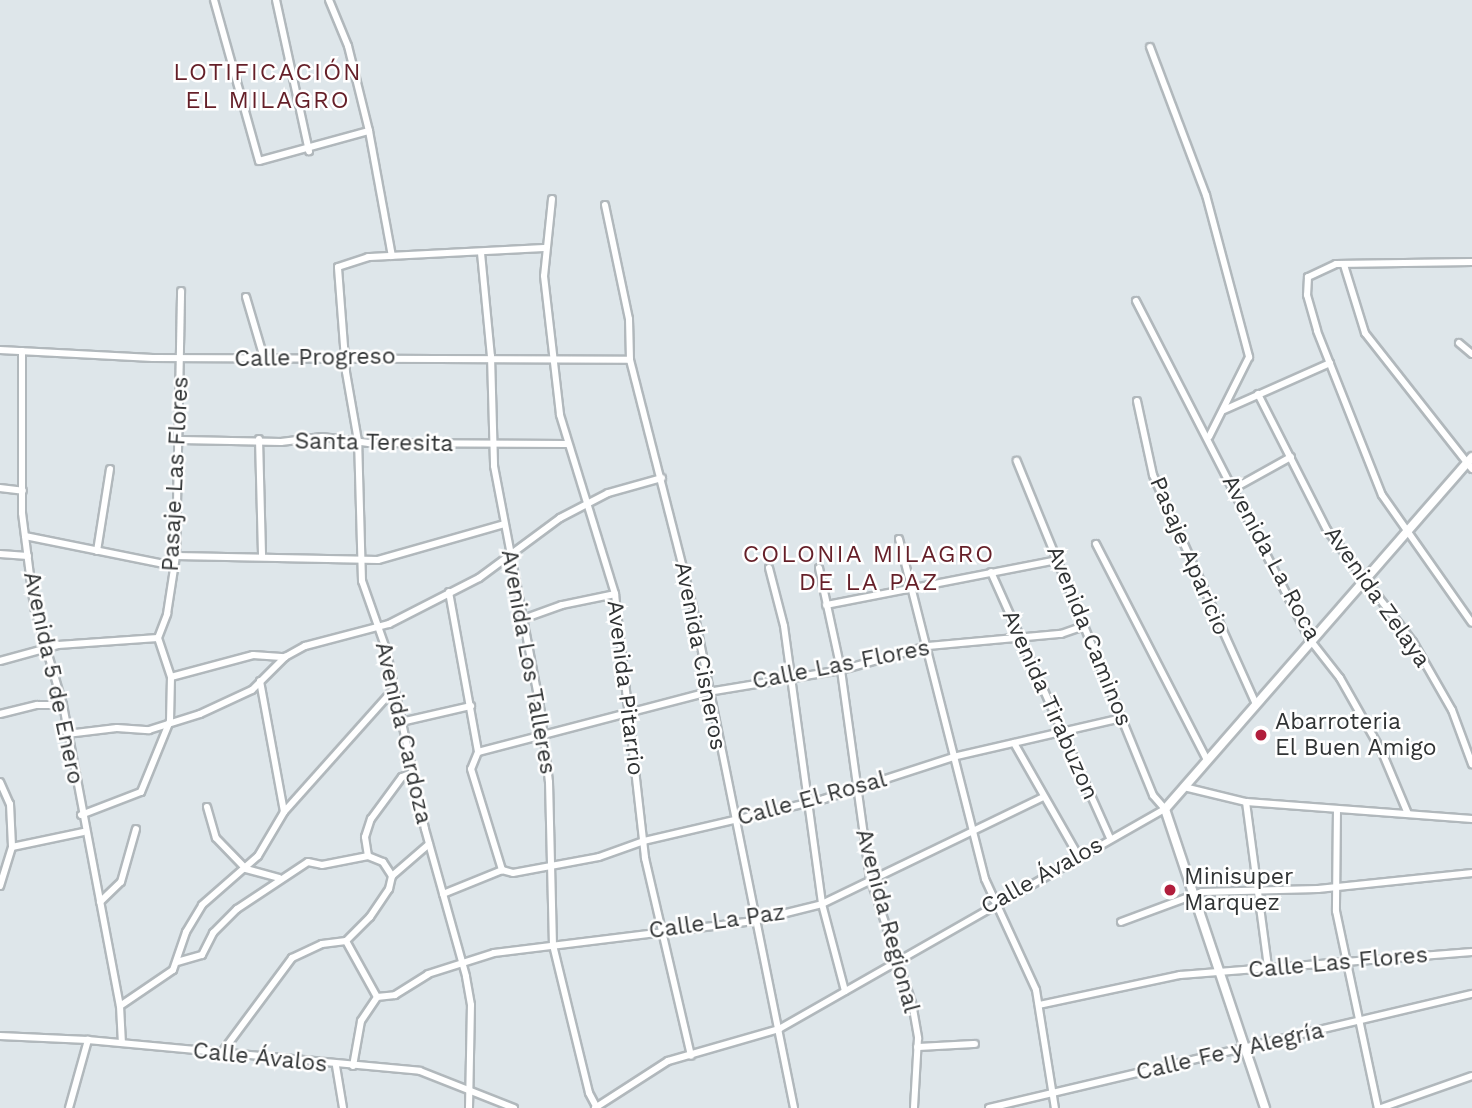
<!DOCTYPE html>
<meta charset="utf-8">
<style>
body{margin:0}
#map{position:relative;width:1472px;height:1108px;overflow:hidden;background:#dee6ea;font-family:"Work Sans",sans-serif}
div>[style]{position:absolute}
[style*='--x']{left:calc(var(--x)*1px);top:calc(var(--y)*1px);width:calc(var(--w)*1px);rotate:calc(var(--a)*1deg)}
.roads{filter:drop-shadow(2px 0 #b1b8bc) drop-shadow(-2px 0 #b1b8bc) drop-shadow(0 2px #b1b8bc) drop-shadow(0 -2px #b1b8bc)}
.minor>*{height:6px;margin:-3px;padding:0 3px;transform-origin:3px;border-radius:3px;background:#fff}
.tertiary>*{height:8px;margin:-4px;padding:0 4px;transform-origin:4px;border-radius:4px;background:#fff}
.dots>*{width:19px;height:19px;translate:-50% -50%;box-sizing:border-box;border:4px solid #fff;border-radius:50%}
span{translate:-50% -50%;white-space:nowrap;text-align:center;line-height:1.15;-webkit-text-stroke:5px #fff;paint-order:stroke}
.street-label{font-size:23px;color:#303334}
.poi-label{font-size:23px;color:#303334}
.left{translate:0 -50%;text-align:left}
.neighbourhood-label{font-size:24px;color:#651f28;letter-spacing:2px}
</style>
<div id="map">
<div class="roads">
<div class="minor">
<i style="--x:214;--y:0;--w:167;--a:74.4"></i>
<i style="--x:259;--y:161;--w:114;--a:-15.3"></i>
<i style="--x:276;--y:0;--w:155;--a:77.7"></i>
<i style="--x:329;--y:0;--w:50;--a:67.6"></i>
<i style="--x:348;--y:46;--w:88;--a:76.1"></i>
<i style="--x:369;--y:131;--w:127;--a:79.6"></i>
<i style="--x:1150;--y:47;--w:158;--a:69.3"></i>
<i style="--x:1206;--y:195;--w:168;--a:75.1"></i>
<i style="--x:1249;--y:357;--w:89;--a:116.6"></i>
<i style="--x:552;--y:199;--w:77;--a:95.9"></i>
<i style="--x:544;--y:276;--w:140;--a:83.4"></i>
<i style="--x:560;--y:415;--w:187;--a:72.9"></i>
<i style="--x:615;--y:594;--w:266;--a:83.5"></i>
<i style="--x:645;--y:858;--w:203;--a:76.9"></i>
<i style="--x:605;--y:205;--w:116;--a:78.1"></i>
<i style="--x:629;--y:319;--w:41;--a:88.6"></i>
<i style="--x:630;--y:360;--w:255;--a:75.7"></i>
<i style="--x:693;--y:607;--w:511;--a:78.6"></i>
<i style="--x:481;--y:253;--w:103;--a:84.5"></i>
<i style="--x:491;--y:356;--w:110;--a:88.4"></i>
<i style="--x:494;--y:466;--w:251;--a:79.2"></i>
<i style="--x:541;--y:713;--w:69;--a:83.4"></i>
<i style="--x:549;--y:782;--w:163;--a:88.6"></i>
<i style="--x:553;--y:945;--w:152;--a:76.3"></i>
<i style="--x:589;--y:1093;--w:17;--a:62"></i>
<i style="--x:1472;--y:262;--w:136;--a:179.2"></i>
<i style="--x:1336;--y:264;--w:31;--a:155"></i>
<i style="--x:1308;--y:277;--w:18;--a:93"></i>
<i style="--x:1307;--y:295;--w:37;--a:74"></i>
<i style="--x:1317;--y:331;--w:176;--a:68.4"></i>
<i style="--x:1382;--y:495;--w:156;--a:54.9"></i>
<i style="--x:1344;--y:265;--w:71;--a:72.8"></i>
<i style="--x:1365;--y:333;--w:173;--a:51.8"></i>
<i style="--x:246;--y:297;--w:64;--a:73.6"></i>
<i style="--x:1136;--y:301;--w:382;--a:62.8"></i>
<i style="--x:1311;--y:641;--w:47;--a:51.9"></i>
<i style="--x:1340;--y:678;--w:85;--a:60.4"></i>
<i style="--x:1382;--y:752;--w:67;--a:67.2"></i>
<i style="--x:1459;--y:343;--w:17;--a:40"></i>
<i style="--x:0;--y:350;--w:153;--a:3"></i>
<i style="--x:153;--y:358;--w:477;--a:0.2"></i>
<i style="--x:22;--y:351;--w:162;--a:90"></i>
<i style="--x:22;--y:513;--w:95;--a:82.7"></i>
<i style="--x:34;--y:607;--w:102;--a:73.5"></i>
<i style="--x:63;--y:705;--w:306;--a:79.3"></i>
<i style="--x:120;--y:1006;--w:37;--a:87"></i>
<i style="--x:1258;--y:394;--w:153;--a:63.1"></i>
<i style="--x:1327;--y:530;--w:141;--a:52.5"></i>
<i style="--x:1413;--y:642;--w:78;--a:60.2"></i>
<i style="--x:1452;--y:710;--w:58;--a:69.7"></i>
<i style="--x:1137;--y:401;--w:76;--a:77.8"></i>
<i style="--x:1153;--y:475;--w:251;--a:65.8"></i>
<i style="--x:1224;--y:410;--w:116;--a:-23.9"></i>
<i style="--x:259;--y:439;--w:118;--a:88.5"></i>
<i style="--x:181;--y:440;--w:100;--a:1.1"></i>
<i style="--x:281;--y:442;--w:41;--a:-7"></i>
<i style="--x:322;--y:437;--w:47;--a:7.3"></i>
<i style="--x:369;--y:443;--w:198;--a:0.3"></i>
<i style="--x:0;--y:488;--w:23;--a:7"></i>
<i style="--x:1235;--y:488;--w:64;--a:-29"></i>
<i style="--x:25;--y:536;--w:152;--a:11.4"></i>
<i style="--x:899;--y:539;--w:351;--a:75.8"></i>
<i style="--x:985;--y:879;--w:122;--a:65.3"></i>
<i style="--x:1036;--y:990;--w:120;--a:80.9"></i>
<i style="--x:1096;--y:544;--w:243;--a:62.8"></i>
<i style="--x:97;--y:551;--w:83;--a:-81"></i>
<i style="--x:0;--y:554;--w:28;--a:4"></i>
<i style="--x:176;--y:556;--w:202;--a:1.1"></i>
<i style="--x:378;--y:560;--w:131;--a:-15.9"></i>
<i style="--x:769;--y:568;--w:60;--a:75.5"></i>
<i style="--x:784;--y:626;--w:281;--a:82.2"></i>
<i style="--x:822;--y:904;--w:90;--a:75.2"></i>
<i style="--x:819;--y:568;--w:104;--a:77.8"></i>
<i style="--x:841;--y:670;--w:210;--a:82.1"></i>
<i style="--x:870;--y:878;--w:132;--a:71.4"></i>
<i style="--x:912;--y:1003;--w:36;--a:80"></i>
<i style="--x:918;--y:1038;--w:70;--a:93.3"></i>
<i style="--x:991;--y:572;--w:291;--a:65.9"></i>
<i style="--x:449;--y:592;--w:163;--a:79.7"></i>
<i style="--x:478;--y:752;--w:18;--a:112"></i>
<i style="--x:471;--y:769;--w:106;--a:72.9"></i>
<i style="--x:826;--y:605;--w:236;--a:-11"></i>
<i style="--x:523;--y:619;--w:41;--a:-19.7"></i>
<i style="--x:562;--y:605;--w:54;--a:-11.7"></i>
<i style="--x:0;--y:661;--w:60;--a:-15.4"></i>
<i style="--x:58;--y:645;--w:100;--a:-4"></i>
<i style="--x:171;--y:677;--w:85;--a:-15"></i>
<i style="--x:253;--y:655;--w:32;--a:4"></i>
<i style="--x:285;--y:657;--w:23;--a:-29"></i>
<i style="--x:305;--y:646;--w:87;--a:-14.7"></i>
<i style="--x:389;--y:624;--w:101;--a:-27.1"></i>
<i style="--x:479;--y:578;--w:101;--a:-36.5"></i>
<i style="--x:560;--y:518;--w:54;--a:-27.5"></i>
<i style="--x:608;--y:493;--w:56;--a:-15.5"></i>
<i style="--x:260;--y:681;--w:133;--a:79.6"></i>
<i style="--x:0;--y:714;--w:38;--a:-14"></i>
<i style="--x:37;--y:705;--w:26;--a:0"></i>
<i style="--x:401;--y:722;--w:72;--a:-12.9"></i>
<i style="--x:67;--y:734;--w:50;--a:-6.8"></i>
<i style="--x:117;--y:728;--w:32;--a:4"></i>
<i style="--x:149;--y:730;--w:53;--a:-17.4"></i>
<i style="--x:200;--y:714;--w:57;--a:-24.8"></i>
<i style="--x:252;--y:690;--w:47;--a:-45"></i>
<i style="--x:1014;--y:743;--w:129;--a:60.3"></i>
<i style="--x:478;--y:752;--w:238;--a:-14.6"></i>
<i style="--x:708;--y:692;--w:135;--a:-9.4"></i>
<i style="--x:841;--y:670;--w:90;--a:-15.4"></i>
<i style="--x:928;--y:646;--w:134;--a:-5.2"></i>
<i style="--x:1061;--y:634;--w:24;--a:-19"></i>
<i style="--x:0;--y:782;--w:24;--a:66"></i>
<i style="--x:10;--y:804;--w:43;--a:87.3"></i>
<i style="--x:1184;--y:787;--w:64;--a:13.6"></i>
<i style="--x:1246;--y:802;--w:227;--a:4.3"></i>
<i style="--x:1246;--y:802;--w:166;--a:82.4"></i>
<i style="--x:207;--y:807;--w:32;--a:74"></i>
<i style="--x:216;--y:838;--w:43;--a:45.9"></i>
<i style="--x:246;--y:869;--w:34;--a:15"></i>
<i style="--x:1337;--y:809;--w:102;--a:90.6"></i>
<i style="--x:1336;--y:911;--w:201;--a:78"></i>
<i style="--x:81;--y:815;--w:64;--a:-21"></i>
<i style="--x:141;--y:792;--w:77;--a:-67.8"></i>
<i style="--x:170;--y:721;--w:44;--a:-88.7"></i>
<i style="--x:171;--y:677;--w:41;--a:-108.4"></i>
<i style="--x:158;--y:638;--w:26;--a:-69"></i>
<i style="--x:167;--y:614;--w:59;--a:-81.2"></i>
<i style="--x:176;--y:556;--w:265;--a:-88.9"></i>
<i style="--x:368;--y:856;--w:19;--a:-99"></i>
<i style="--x:365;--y:837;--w:19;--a:-72"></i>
<i style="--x:371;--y:819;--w:52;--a:-53.6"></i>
<i style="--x:402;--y:777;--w:11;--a:-22"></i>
<i style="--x:502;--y:870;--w:11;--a:15"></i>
<i style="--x:513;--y:873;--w:87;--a:-10.5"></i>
<i style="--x:599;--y:857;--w:48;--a:-19.6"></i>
<i style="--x:644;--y:841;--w:185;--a:-13.1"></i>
<i style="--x:824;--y:799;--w:136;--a:-18"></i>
<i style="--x:953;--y:757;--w:173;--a:-13"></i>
<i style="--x:392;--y:876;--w:49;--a:-40.9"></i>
<i style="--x:0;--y:886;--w:41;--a:-72.9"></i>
<i style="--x:12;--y:847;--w:73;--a:-11.9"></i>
<i style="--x:443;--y:894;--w:64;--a:-22.1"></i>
<i style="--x:100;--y:902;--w:29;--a:-44"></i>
<i style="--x:121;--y:882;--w:55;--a:-74.2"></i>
<i style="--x:1121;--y:922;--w:86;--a:-20.3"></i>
<i style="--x:1202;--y:892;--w:116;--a:-1.5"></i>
<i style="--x:1318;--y:889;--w:155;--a:-5.9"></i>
<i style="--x:346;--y:941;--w:64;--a:61"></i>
<i style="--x:377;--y:997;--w:18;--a:-6"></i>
<i style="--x:395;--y:995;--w:39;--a:-32"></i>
<i style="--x:428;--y:974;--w:69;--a:-17.7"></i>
<i style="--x:494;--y:953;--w:262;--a:-7"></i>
<i style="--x:754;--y:921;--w:70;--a:-14"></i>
<i style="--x:822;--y:904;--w:246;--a:-25.8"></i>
<i style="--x:177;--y:962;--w:26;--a:-16"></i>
<i style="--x:202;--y:955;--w:25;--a:-63"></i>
<i style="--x:213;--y:933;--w:34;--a:-45"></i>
<i style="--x:237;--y:909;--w:85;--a:-33.5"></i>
<i style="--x:308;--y:862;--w:14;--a:12"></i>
<i style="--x:322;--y:865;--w:47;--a:-11.1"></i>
<i style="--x:368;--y:856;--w:16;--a:22"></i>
<i style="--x:383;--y:862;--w:17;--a:57"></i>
<i style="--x:1039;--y:1005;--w:144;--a:-12"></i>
<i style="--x:1180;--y:975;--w:293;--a:-4.5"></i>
<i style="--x:120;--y:1006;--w:64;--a:-34.2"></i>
<i style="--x:173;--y:970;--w:40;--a:-71.1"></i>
<i style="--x:186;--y:932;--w:31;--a:-59"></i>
<i style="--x:202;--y:905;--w:74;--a:-41.2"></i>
<i style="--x:258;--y:856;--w:51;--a:-59.4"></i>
<i style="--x:284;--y:812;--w:165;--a:-48.2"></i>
<i style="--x:0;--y:1036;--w:88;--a:2.6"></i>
<i style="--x:88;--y:1040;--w:333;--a:5.3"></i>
<i style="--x:420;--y:1071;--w:101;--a:21.5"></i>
<i style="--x:917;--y:1047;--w:58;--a:-3"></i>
<i style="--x:220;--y:1055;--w:121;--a:-53.4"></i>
<i style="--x:292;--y:958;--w:33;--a:-25"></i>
<i style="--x:322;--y:944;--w:24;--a:-7"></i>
<i style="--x:346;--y:941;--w:34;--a:-45"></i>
<i style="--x:370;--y:917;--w:34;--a:-56"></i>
<i style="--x:389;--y:889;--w:13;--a:-77"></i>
<i style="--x:336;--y:1066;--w:43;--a:80.5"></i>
<i style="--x:353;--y:1066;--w:46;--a:-79.9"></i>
<i style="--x:361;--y:1021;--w:29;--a:-56"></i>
<i style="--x:69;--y:1108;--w:71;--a:-74.4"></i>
<i style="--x:469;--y:1108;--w:103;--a:-88.9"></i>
<i style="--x:471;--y:1005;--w:29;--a:-100"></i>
<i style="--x:466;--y:976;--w:153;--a:-105.6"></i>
<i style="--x:425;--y:829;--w:184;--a:-102.2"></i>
<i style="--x:386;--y:649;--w:72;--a:-109.4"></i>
<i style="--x:362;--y:581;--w:140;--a:-91.6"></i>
<i style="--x:358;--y:441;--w:70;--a:-99.9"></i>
<i style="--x:346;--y:372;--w:105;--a:-94.4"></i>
<i style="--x:338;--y:267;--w:32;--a:-18"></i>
<i style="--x:368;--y:257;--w:178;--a:-2.9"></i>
<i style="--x:595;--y:1108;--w:87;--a:-32.8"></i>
<i style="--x:668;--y:1061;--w:116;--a:-16.1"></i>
<i style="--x:779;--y:1029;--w:444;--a:-29.7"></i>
<i style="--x:1165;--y:809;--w:18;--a:-131"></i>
<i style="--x:1153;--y:795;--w:361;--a:-112.2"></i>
<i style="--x:989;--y:1108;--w:496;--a:-13.3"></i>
<i style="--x:1381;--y:1108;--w:96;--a:-19.4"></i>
</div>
<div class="tertiary">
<i style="--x:1265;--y:1108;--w:315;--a:-108.5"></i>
<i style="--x:1165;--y:809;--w:467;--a:-48.9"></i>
</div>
</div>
<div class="dots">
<i style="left:1261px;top:735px;background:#b11e3c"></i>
<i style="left:1170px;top:890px;background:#b11e3c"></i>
</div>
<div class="street-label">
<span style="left:315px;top:358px;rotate:-1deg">Calle Progreso</span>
<span style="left:374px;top:443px;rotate:1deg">Santa Teresita</span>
<span style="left:176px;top:474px;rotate:-87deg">Pasaje Las Flores</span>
<span style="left:1189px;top:556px;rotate:67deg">Pasaje Aparicio</span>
<span style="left:1271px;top:558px;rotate:62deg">Avenida La Roca</span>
<span style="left:1377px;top:597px;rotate:55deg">Avenida Zelaya</span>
<span style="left:1089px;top:636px;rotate:68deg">Avenida Caminos</span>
<span style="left:700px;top:656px;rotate:79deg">Avenida Cisneros</span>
<span style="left:528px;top:662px;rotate:80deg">Avenida Los Talleres</span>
<span style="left:841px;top:665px;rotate:-11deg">Calle Las Flores</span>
<span style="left:53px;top:678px;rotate:78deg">Avenida 5 de Enero</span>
<span style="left:625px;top:688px;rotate:83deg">Avenida Pitarrio</span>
<span style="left:1050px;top:705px;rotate:66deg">Avenida Tirabuzon</span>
<span style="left:403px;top:733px;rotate:77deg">Avenida Cardoza</span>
<span style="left:812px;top:799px;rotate:-15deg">Calle El Rosal</span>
<span style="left:1042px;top:876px;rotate:-29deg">Calle Ávalos</span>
<span style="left:887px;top:921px;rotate:75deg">Avenida Regional</span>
<span style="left:717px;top:922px;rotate:-8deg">Calle La Paz</span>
<span style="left:1338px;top:963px;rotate:-5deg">Calle Las Flores</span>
<span style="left:1230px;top:1052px;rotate:-13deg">Calle Fe y Alegría</span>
<span style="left:260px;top:1058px;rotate:6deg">Calle Ávalos</span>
</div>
<div class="poi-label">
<span class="left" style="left:1275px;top:735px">Abarroteria<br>El Buen Amigo</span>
<span class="left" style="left:1184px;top:890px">Minisuper<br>Marquez</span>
</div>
<div class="neighbourhood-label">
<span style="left:268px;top:87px">LOTIFICACIÓN<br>EL MILAGRO</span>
<span style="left:869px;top:569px">COLONIA MILAGRO<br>DE LA PAZ</span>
</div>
</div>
